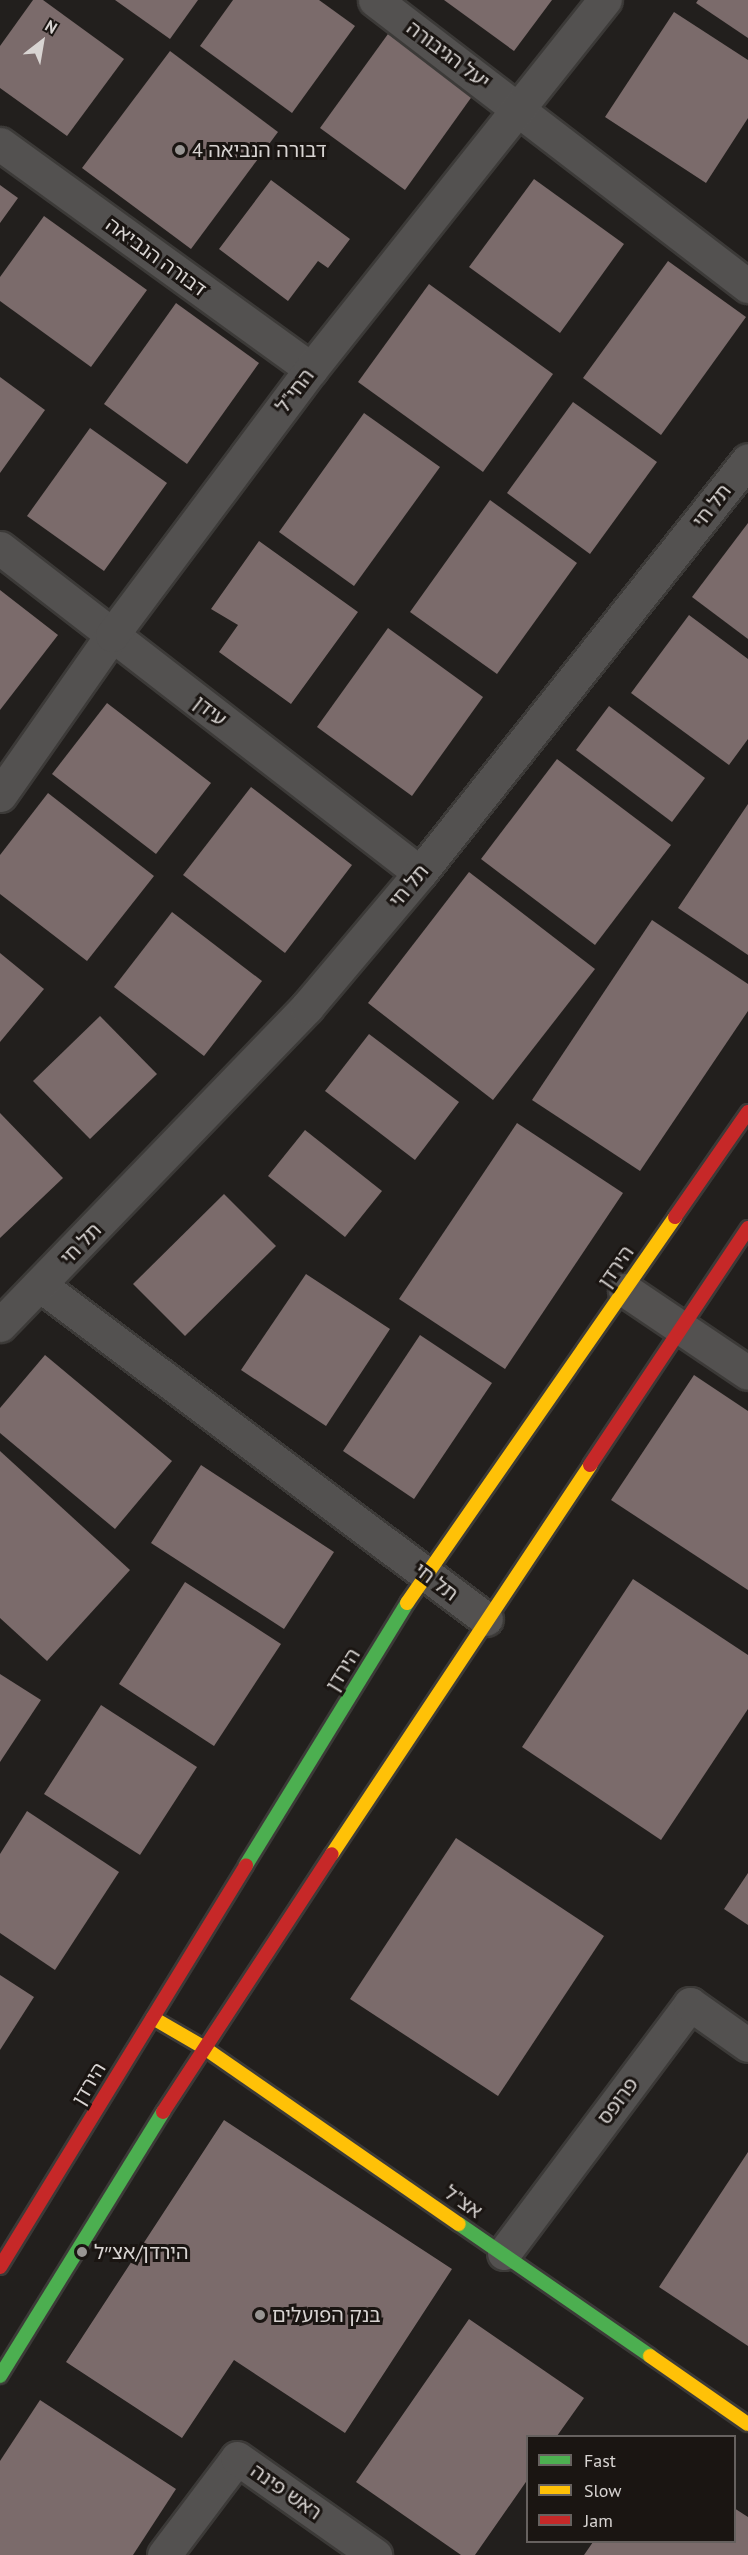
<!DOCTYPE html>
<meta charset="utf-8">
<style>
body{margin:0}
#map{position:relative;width:748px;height:2555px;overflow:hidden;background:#221f1d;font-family:"PT Sans","Noto Sans Hebrew",sans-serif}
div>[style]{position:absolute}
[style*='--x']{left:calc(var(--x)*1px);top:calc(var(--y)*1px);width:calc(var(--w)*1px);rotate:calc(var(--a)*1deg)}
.building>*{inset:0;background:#7b6b6b}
.roads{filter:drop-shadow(2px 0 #3c3a38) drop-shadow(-2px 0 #3c3a38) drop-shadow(0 2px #3c3a38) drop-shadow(0 -2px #3c3a38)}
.street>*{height:33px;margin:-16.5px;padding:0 16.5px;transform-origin:16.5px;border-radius:16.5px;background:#535150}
.fast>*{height:14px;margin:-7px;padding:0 7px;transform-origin:7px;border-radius:7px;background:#4caf50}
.slow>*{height:14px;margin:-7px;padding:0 7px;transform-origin:7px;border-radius:7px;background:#ffc107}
.jam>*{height:14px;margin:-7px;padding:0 7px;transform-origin:7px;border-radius:7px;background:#c62828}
.dots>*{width:16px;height:16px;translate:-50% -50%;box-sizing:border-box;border:3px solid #1a1512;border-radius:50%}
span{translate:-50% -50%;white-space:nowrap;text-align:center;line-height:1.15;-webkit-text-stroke:6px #1a1512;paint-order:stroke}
.street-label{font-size:20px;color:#d8d4d2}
.poi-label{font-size:20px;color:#d8d4d2}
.left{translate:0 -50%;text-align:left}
.legend{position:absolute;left:526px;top:2435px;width:210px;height:108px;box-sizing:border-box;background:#1a1512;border:2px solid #66615f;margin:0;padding:8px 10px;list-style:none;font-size:18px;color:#d8d4d2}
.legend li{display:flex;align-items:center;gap:12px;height:30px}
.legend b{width:30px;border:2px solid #66615f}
.north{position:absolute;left:12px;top:12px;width:60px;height:60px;-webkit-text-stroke:4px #1a1512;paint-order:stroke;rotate:31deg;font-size:16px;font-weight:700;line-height:24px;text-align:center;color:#d8d4d2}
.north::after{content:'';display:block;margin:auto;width:21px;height:27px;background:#d8d4d2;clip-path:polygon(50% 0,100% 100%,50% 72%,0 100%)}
</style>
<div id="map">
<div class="building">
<i style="clip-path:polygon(33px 0,43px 0,124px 59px,67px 136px,0 88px,0 46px)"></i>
<i style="clip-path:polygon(115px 0,198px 0,170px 39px)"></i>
<i style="clip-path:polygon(233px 0,319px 0,355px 26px,292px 113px,200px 46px)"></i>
<i style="clip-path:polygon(444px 0,552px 0,514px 51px)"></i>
<i style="clip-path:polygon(698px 0,748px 0,748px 38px,696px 3px)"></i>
<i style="clip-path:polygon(674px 12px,748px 60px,748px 118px,706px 183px,605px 117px)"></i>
<i style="clip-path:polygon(388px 34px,473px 95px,405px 190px,320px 128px)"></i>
<i style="clip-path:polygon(170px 51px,278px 132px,191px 249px,82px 168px)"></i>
<i style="clip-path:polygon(534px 179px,624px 244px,560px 333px,469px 267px)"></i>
<i style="clip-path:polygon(271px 180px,350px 239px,328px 268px,318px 261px,288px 301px,219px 249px)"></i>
<i style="clip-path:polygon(0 185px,18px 198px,0 223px)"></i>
<i style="clip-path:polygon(44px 216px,147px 290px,91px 367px,0 301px,0 277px)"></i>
<i style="clip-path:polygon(668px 261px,746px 317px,661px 435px,583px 378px)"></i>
<i style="clip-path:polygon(429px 284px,553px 374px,483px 472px,358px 382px)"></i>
<i style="clip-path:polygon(176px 303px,259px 363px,187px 464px,104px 404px)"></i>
<i style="clip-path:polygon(0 377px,45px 410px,0 473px)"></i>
<i style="clip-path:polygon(573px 402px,657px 462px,590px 554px,507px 493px)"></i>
<i style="clip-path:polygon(364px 413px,440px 467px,354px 586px,279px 532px)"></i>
<i style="clip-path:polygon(90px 428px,167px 483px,104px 571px,27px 516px)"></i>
<i style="clip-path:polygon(490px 500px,577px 563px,497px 674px,410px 612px)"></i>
<i style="clip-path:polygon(748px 523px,748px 639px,692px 597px)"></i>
<i style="clip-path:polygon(259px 541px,358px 612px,291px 704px,219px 652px,238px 625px,211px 609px)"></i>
<i style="clip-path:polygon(0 590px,58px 635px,0 710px)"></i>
<i style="clip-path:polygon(689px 615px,748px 659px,748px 739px,729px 765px,631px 693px)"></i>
<i style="clip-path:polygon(388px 628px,483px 697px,412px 796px,317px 727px)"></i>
<i style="clip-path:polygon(107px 703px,211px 783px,156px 854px,52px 774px)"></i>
<i style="clip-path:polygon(609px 706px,705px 778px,672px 822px,576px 750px)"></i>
<i style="clip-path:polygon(557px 759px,671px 845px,595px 945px,481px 859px)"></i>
<i style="clip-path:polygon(251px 787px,352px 865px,285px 953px,183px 875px)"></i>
<i style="clip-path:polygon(48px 793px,154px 876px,87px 961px,0 894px,0 855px)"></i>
<i style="clip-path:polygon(748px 804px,748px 955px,678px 908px)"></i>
<i style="clip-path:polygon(469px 872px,595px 969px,493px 1100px,368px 1003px)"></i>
<i style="clip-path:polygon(172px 912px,262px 981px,204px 1056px,114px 987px)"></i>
<i style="clip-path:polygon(652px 920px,748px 984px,748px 1011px,640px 1171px,532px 1100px)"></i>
<i style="clip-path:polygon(0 953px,44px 989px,0 1042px)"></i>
<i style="clip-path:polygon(100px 1016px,157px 1074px,90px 1139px,33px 1081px)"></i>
<i style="clip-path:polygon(369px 1034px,459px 1102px,415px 1160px,325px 1091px)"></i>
<i style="clip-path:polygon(0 1113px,63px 1178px,0 1238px)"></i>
<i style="clip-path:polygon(517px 1123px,623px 1193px,505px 1369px,399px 1299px)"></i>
<i style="clip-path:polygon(305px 1130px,382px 1191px,345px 1237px,268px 1176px)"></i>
<i style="clip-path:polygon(224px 1194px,276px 1246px,185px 1336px,133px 1284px)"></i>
<i style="clip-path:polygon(306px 1274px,390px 1329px,326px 1426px,241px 1370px)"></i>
<i style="clip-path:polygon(420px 1335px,492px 1383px,414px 1499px,343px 1451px)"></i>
<i style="clip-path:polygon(45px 1355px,172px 1461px,115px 1529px,0 1433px,0 1408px)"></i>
<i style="clip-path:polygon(694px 1375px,748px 1411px,748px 1590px,611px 1500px)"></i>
<i style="clip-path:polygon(0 1451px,130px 1570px,47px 1661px,0 1618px)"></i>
<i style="clip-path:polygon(201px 1465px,334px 1552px,284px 1629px,151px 1543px)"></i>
<i style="clip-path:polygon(633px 1579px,748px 1655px,748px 1709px,661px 1840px,522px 1747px)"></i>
<i style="clip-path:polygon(185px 1582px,281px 1644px,214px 1746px,119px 1684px)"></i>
<i style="clip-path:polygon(0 1674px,41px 1700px,0 1762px)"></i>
<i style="clip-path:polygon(101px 1705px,197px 1767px,140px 1855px,44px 1794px)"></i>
<i style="clip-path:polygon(27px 1811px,119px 1872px,55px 1970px,0 1933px,0 1854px)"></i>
<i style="clip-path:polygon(456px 1838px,604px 1936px,498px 2096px,350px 1999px)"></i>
<i style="clip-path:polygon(748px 1873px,748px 1925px,724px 1909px)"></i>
<i style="clip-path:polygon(0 1975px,34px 1997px,0 2050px)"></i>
<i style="clip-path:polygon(224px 2120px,452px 2269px,345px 2433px,234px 2360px,182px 2438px,66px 2362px)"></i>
<i style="clip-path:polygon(748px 2152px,748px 2346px,659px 2287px)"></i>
<i style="clip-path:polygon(469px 2319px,584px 2398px,557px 2436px,528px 2436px,528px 2479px,475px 2555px,461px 2555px,356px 2482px)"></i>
<i style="clip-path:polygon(40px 2400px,176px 2489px,133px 2555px,0 2555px,0 2461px)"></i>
<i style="clip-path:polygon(734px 2508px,748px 2517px,748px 2555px,584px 2555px,593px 2542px,734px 2542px)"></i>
</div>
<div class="roads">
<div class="street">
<i style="--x:375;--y:0;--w:470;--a:37.5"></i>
<i style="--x:0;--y:144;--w:384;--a:35.9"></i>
<i style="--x:0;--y:548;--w:531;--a:37.73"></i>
<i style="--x:0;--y:795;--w:195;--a:-55"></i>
<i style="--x:112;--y:635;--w:332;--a:-53.2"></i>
<i style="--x:311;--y:369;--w:472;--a:-51.5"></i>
<i style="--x:40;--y:1285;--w:557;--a:36.83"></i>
<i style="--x:625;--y:1290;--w:148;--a:34"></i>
<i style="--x:0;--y:1325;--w:442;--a:-46"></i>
<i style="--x:307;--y:1007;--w:175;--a:-49.9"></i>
<i style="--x:420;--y:873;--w:527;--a:-51.54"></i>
<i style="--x:504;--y:2253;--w:311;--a:-53.2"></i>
<i style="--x:690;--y:2004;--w:71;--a:35.3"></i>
<i style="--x:164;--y:2555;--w:121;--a:-53"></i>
<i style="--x:237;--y:2458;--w:169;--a:35.1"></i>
</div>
<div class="fast">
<i style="--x:246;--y:1865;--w:308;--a:-58.4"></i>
<i style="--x:459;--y:2224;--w:232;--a:34.6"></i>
<i style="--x:0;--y:2376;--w:310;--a:-58.3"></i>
</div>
<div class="slow">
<i style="--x:407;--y:1603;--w:470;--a:-55.2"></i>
<i style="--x:332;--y:1854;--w:467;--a:-56.4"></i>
<i style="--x:153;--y:2018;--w:58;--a:30.1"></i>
<i style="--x:203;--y:2047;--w:311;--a:34.7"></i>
<i style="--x:650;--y:2356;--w:119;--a:34.8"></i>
</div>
<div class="jam">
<i style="--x:675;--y:1217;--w:128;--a:-55.2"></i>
<i style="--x:590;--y:1465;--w:285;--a:-56.3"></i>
<i style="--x:163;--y:2112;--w:308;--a:-56.8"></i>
<i style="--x:0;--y:2267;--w:471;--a:-58.5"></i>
</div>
</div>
<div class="dots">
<i style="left:180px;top:150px;background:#989593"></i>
<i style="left:82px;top:2252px;background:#989593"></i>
<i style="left:260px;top:2315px;background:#989593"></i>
</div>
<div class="street-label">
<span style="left:448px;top:55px;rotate:37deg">יעל הגיבורה</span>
<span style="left:156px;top:257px;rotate:36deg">דבורה הנביאה</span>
<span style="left:295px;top:391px;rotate:-53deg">החי"ל</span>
<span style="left:712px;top:506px;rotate:-52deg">תל חי</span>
<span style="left:210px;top:711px;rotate:38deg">עידן</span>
<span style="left:409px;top:886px;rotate:-50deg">תל חי</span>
<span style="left:81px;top:1244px;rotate:-46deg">תל חי</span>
<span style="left:616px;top:1267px;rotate:-55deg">הירדן</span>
<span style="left:436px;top:1582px;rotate:37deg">תל חי</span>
<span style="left:343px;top:1670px;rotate:-58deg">הירדן</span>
<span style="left:89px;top:2084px;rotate:-59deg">הירדן</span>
<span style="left:618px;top:2101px;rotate:-53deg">פרופס</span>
<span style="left:463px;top:2202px;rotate:35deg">אצ"ל</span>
<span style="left:286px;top:2492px;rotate:35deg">ראש פינה</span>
</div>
<div class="poi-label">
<span class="left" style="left:192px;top:150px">דבורה הנביאה 4</span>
<span class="left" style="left:94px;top:2252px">הירדן/אצ״ל</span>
<span class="left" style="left:272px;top:2315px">בנק הפועלים</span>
</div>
<ul class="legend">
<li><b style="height:8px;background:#4caf50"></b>Fast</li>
<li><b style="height:8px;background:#ffc107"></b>Slow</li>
<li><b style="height:8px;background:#c62828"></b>Jam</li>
</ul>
<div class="north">N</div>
</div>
